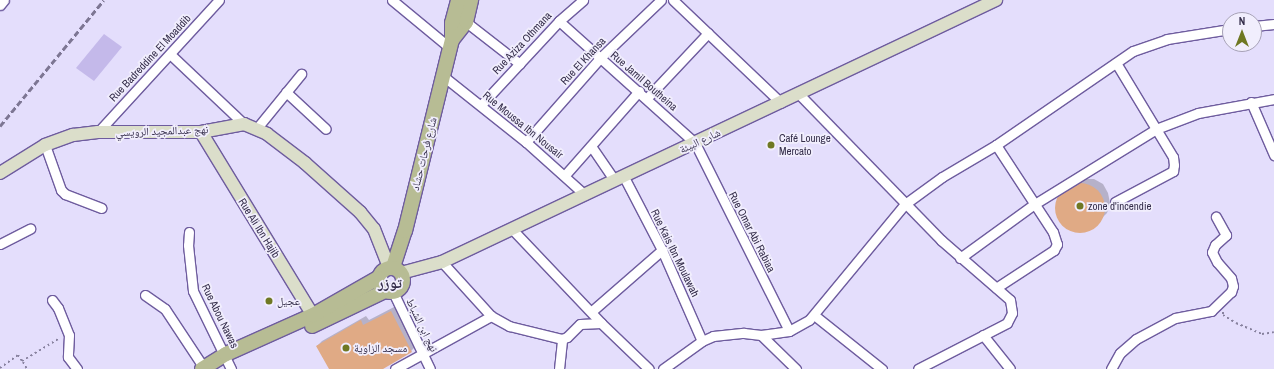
<!DOCTYPE html>
<meta charset="utf-8">
<style>
body{margin:0}
#map{position:relative;width:1274px;height:369px;overflow:hidden;background:#e4defc;font-family:"Archivo Narrow","Noto Naskh Arabic",sans-serif}
div>[style]{position:absolute}
[style*='--x']{left:calc(var(--x)*1px);top:calc(var(--y)*1px);width:calc(var(--w)*1px);rotate:calc(var(--a)*1deg)}
.green>*{inset:0;background:#c4b9ea}
.shadow>*{inset:0;background:#0003}
.building>*{inset:0;background:#e0aa85}
.round{border-radius:50%}
.path>*{height:2px;margin-top:-1px;transform-origin:0;background:repeating-linear-gradient(90deg,#88829f 0 2px,transparent 0 5px)}
.roads{filter:drop-shadow(1px 0 #6e5c9e) drop-shadow(-1px 0 #6e5c9e) drop-shadow(0 1px #6e5c9e) drop-shadow(0 -1px #6e5c9e)}
.street>*{height:9px;margin:-4.5px;padding:0 4.5px;transform-origin:4.5px;border-radius:4.5px;background:#fff}
.secondary>*{height:12px;margin:-6px;padding:0 6px;transform-origin:6px;border-radius:6px;background:#dbdeca}
.primary>*{height:14px;margin:-7px;padding:0 7px;transform-origin:7px;border-radius:7px;background:#b7bc94}
.primary>.ring{margin:-7px;padding:0;box-sizing:content-box;background:none;border:14px solid #b7bc94;border-radius:50%}
.rail>*{height:3px;margin-top:-1.5px;transform-origin:0;background:repeating-linear-gradient(90deg,#7d7693 0 6px,transparent 0 9px)}
.dots>*{width:11px;height:11px;translate:-50% -50%;box-sizing:border-box;border:2px solid #f1eefd;border-radius:50%}
span{translate:-50% -50%;white-space:nowrap;text-align:center;line-height:1.15;-webkit-text-stroke:3.5px #f1eefd;paint-order:stroke}
.street-label{font-size:11px;color:#352e4b}
.poi-label{font-size:11px;color:#352e4b}
.left{translate:0 -50%;text-align:left}
.district-label{font-size:15px;color:#352e4b;font-weight:700}
.north{position:absolute;left:1222px;top:12px;width:40px;height:40px;box-sizing:border-box;background:#f1eefd;border:1px solid #a6a1b6;border-radius:50%;rotate:0deg;font-size:11px;font-weight:700;line-height:16px;text-align:center;color:#352e4b}
.north::after{content:'';display:block;margin:auto;width:14px;height:18px;background:#6f7823;clip-path:polygon(50% 0,100% 100%,50% 72%,0 100%)}
</style>
<div id="map">
<div class="green">
<i style="clip-path:polygon(104px 34px,122px 47px,94px 81px,76px 68px)"></i>
</div>
<div class="shadow">
<i style="clip-path:polygon(1079px 179px,1094px 179px,1103px 184px,1108px 193px,1110px 203px,1107px 213px,1090px 230px,1070px 230px,1057px 216px,1058px 197px)"></i>
<i style="clip-path:polygon(396px 306px,416px 346px,411px 351px,381px 369px,331px 369px,317px 346px,322px 341px,366px 316px,369px 320px)"></i>
</div>
<div class="building">
<i class="round" style="left:1055px;top:183px;width:50px;height:50px"></i>
<i style="clip-path:polygon(391px 311px,412px 352px,383px 369px,329px 369px,316px 346px,361px 320px,363px 325px)"></i>
</div>
<div class="path">
<i style="--x:1223;--y:312;--w:3;--a:90"></i>
<i style="--x:1223;--y:315;--w:15;--a:32"></i>
<i style="--x:1236;--y:323;--w:28;--a:23"></i>
<i style="--x:1262;--y:334;--w:12;--a:-9"></i>
<i style="--x:23;--y:362;--w:8;--a:60"></i>
<i style="--x:0;--y:368;--w:22;--a:-36"></i>
<i style="--x:18;--y:355;--w:7;--a:56"></i>
<i style="--x:22;--y:361;--w:44;--a:-31.2"></i>
</div>
<div class="roads">
<div class="street">
<i style="--x:392;--y:0;--w:75;--a:39.6"></i>
<i style="--x:673;--y:0;--w:149;--a:43.6"></i>
<i style="--x:0;--y:5;--w:6;--a:-51"></i>
<i style="--x:559;--y:21;--w:183;--a:41.9"></i>
<i style="--x:695;--y:143;--w:210;--a:63.4"></i>
<i style="--x:466;--y:22;--w:68;--a:37.9"></i>
<i style="--x:1254;--y:26;--w:20;--a:-6"></i>
<i style="--x:171;--y:55;--w:100;--a:43.4"></i>
<i style="--x:443;--y:76;--w:106;--a:38.5"></i>
<i style="--x:526;--y:142;--w:79;--a:41.9"></i>
<i style="--x:286;--y:92;--w:54;--a:42.8"></i>
<i style="--x:799;--y:94;--w:204;--a:45.8"></i>
<i style="--x:941;--y:240;--w:91;--a:41"></i>
<i style="--x:1010;--y:300;--w:13;--a:81"></i>
<i style="--x:1012;--y:313;--w:11;--a:117"></i>
<i style="--x:1007;--y:323;--w:100;--a:152.7"></i>
<i style="--x:647;--y:98;--w:89;--a:-46.8"></i>
<i style="--x:1251;--y:102;--w:58;--a:66.5"></i>
<i style="--x:481;--y:105;--w:115;--a:-47.1"></i>
<i style="--x:559;--y:21;--w:32;--a:-41"></i>
<i style="--x:257;--y:128;--w:70;--a:-50.8"></i>
<i style="--x:98;--y:132;--w:179;--a:-47.5"></i>
<i style="--x:526;--y:142;--w:112;--a:-48.6"></i>
<i style="--x:600;--y:58;--w:84;--a:-43.6"></i>
<i style="--x:45;--y:145;--w:48;--a:70.4"></i>
<i style="--x:61;--y:190;--w:6;--a:45"></i>
<i style="--x:65;--y:194;--w:39;--a:21"></i>
<i style="--x:996;--y:145;--w:104;--a:56.8"></i>
<i style="--x:1053;--y:232;--w:13;--a:72"></i>
<i style="--x:1057;--y:244;--w:7;--a:117"></i>
<i style="--x:1054;--y:250;--w:69;--a:146.8"></i>
<i style="--x:591;--y:146;--w:42;--a:55.6"></i>
<i style="--x:565;--y:175;--w:112;--a:-48.6"></i>
<i style="--x:624;--y:177;--w:82;--a:62.5"></i>
<i style="--x:662;--y:250;--w:99;--a:66.3"></i>
<i style="--x:1115;--y:202;--w:66;--a:-28.1"></i>
<i style="--x:1173;--y:171;--w:6;--a:-81"></i>
<i style="--x:1174;--y:165;--w:8;--a:-97"></i>
<i style="--x:1173;--y:157;--w:110;--a:-121.2"></i>
<i style="--x:511;--y:228;--w:131;--a:46.5"></i>
<i style="--x:189;--y:232;--w:13;--a:94"></i>
<i style="--x:188;--y:245;--w:46;--a:83.8"></i>
<i style="--x:193;--y:291;--w:87;--a:64"></i>
<i style="--x:0;--y:244;--w:34;--a:-27"></i>
<i style="--x:960;--y:258;--w:90;--a:-36"></i>
<i style="--x:1033;--y:205;--w:145;--a:-31.7"></i>
<i style="--x:1156;--y:129;--w:45;--a:-20.9"></i>
<i style="--x:1198;--y:113;--w:77;--a:-10.4"></i>
<i style="--x:442;--y:262;--w:73;--a:47.8"></i>
<i style="--x:491;--y:316;--w:21;--a:29"></i>
<i style="--x:509;--y:326;--w:55;--a:13.8"></i>
<i style="--x:562;--y:339;--w:5;--a:-22"></i>
<i style="--x:567;--y:337;--w:18;--a:-45"></i>
<i style="--x:580;--y:324;--w:21;--a:-3"></i>
<i style="--x:601;--y:323;--w:66;--a:43.8"></i>
<i style="--x:393;--y:292;--w:85;--a:64.3"></i>
<i style="--x:145;--y:295;--w:24;--a:35"></i>
<i style="--x:165;--y:309;--w:71;--a:56.5"></i>
<i style="--x:52;--y:300;--w:10;--a:53"></i>
<i style="--x:58;--y:308;--w:29;--a:68"></i>
<i style="--x:69;--y:335;--w:22;--a:93"></i>
<i style="--x:68;--y:357;--w:15;--a:53"></i>
<i style="--x:592;--y:311;--w:93;--a:-41.1"></i>
<i style="--x:814;--y:315;--w:87;--a:38.5"></i>
<i style="--x:761;--y:335;--w:49;--a:44.2"></i>
<i style="--x:983;--y:335;--w:43;--a:51.5"></i>
<i style="--x:395;--y:369;--w:110;--a:-28.9"></i>
<i style="--x:559;--y:369;--w:30;--a:-84"></i>
<i style="--x:663;--y:369;--w:48;--a:-35.7"></i>
<i style="--x:702;--y:341;--w:12;--a:-24"></i>
<i style="--x:713;--y:336;--w:31;--a:-6"></i>
<i style="--x:744;--y:333;--w:17;--a:7"></i>
<i style="--x:761;--y:335;--w:28;--a:-8"></i>
<i style="--x:789;--y:331;--w:23;--a:-29"></i>
<i style="--x:809;--y:320;--w:151;--a:-50.4"></i>
<i style="--x:905;--y:204;--w:46;--a:-36.1"></i>
<i style="--x:942;--y:177;--w:63;--a:-30.7"></i>
<i style="--x:996;--y:145;--w:166;--a:-34.5"></i>
<i style="--x:1133;--y:51;--w:36;--a:-19"></i>
<i style="--x:1167;--y:39;--w:64;--a:-9"></i>
<i style="--x:1111;--y:369;--w:18;--a:-61"></i>
<i style="--x:1120;--y:353;--w:21;--a:-41"></i>
<i style="--x:1136;--y:339;--w:44;--a:-28.3"></i>
<i style="--x:1175;--y:318;--w:37;--a:-11"></i>
<i style="--x:1211;--y:311;--w:28;--a:-44"></i>
<i style="--x:1231;--y:292;--w:6;--a:-72"></i>
<i style="--x:1233;--y:286;--w:8;--a:-104"></i>
<i style="--x:1231;--y:278;--w:21;--a:-131"></i>
<i style="--x:1217;--y:262;--w:11;--a:-117"></i>
<i style="--x:1212;--y:252;--w:8;--a:-67"></i>
<i style="--x:1215;--y:245;--w:15;--a:-42"></i>
<i style="--x:1226;--y:235;--w:21;--a:-119"></i>
</div>
<div class="secondary">
<i style="--x:201;--y:132;--w:223;--a:58.6"></i>
<i style="--x:0;--y:173;--w:53;--a:-31.9"></i>
<i style="--x:45;--y:145;--w:30;--a:-20"></i>
<i style="--x:73;--y:135;--w:25;--a:-7"></i>
<i style="--x:98;--y:132;--w:103;--a:0"></i>
<i style="--x:201;--y:132;--w:44;--a:-10.5"></i>
<i style="--x:244;--y:124;--w:25;--a:23"></i>
<i style="--x:267;--y:134;--w:48;--a:37.3"></i>
<i style="--x:305;--y:163;--w:74;--a:41.7"></i>
<i style="--x:360;--y:212;--w:22;--a:51"></i>
<i style="--x:374;--y:229;--w:41;--a:68.5"></i>
<i style="--x:401;--y:273;--w:42;--a:-15"></i>
<i style="--x:442;--y:262;--w:613;--a:-25.31"></i>
</div>
<div class="primary">
<i style="--x:452;--y:40;--w:23;--a:-52"></i>
<i style="--x:466;--y:22;--w:23;--a:-77"></i>
<i style="--x:393;--y:267;--w:38;--a:-72"></i>
<i style="--x:405;--y:231;--w:197;--a:-76.2"></i>
<i style="--x:452;--y:40;--w:17;--a:-90"></i>
<i style="--x:452;--y:23;--w:24;--a:-75"></i>
<i class="ring" style="left:379px;top:268px;width:10px;height:10px"></i>
<i style="--x:312;--y:326;--w:81;--a:-25.6"></i>
<i style="--x:202;--y:369;--w:28;--a:-32"></i>
<i style="--x:226;--y:354;--w:95;--a:-24.1"></i>
<i style="--x:313;--y:315;--w:75;--a:-29.6"></i>
</div>
</div>
<div class="rail">
<i style="--x:0;--y:126;--w:163;--a:-50.5"></i>
</div>
<div class="dots">
<i style="left:771px;top:145px;background:#6f7823"></i>
<i style="left:1080px;top:206px;background:#6f7823"></i>
<i style="left:269px;top:301px;background:#6f7823"></i>
<i style="left:346px;top:348px;background:#6f7823"></i>
</div>
<div class="street-label">
<span style="left:522px;top:43px;rotate:-47deg">Rue Aziza Othmana</span>
<span style="left:150px;top:58px;rotate:-47deg">Rue Badreddine El Moaddib</span>
<span style="left:583px;top:61px;rotate:-47deg">Rue El Khansa</span>
<span style="left:644px;top:81px;rotate:41deg">Rue Jamil Boutheina</span>
<span style="left:523px;top:125px;rotate:39deg">Rue Moussa Ibn Nousair</span>
<span style="left:162px;top:131px;rotate:-2deg">نهج عبدالمجيد الرويسي</span>
<span style="left:700px;top:141px;rotate:-25deg">شارع البيئة</span>
<span style="left:424px;top:154px;rotate:-76deg">شارع فرحات حشاد</span>
<span style="left:259px;top:228px;rotate:58deg">Rue Ali Ibn Hajib</span>
<span style="left:752px;top:232px;rotate:63deg">Rue Omar Abi Rabiaa</span>
<span style="left:675px;top:253px;rotate:64deg">Rue Kais Ibn Moulawah</span>
<span style="left:220px;top:316px;rotate:64deg">Rue Abou Nawas</span>
<span style="left:422px;top:325px;rotate:64deg">نهج ابن الشباط</span>
</div>
<div class="poi-label">
<span class="left" style="left:779px;top:145px">Café Lounge<br>Mercato</span>
<span class="left" style="left:1088px;top:206px">zone d'incendie</span>
<span class="left" style="left:277px;top:301px">عجيل</span>
<span class="left" style="left:354px;top:348px">مسجد الزاوية</span>
</div>
<div class="district-label">
<span style="left:390px;top:283px">توزر</span>
</div>
<div class="north">N</div>
</div>
